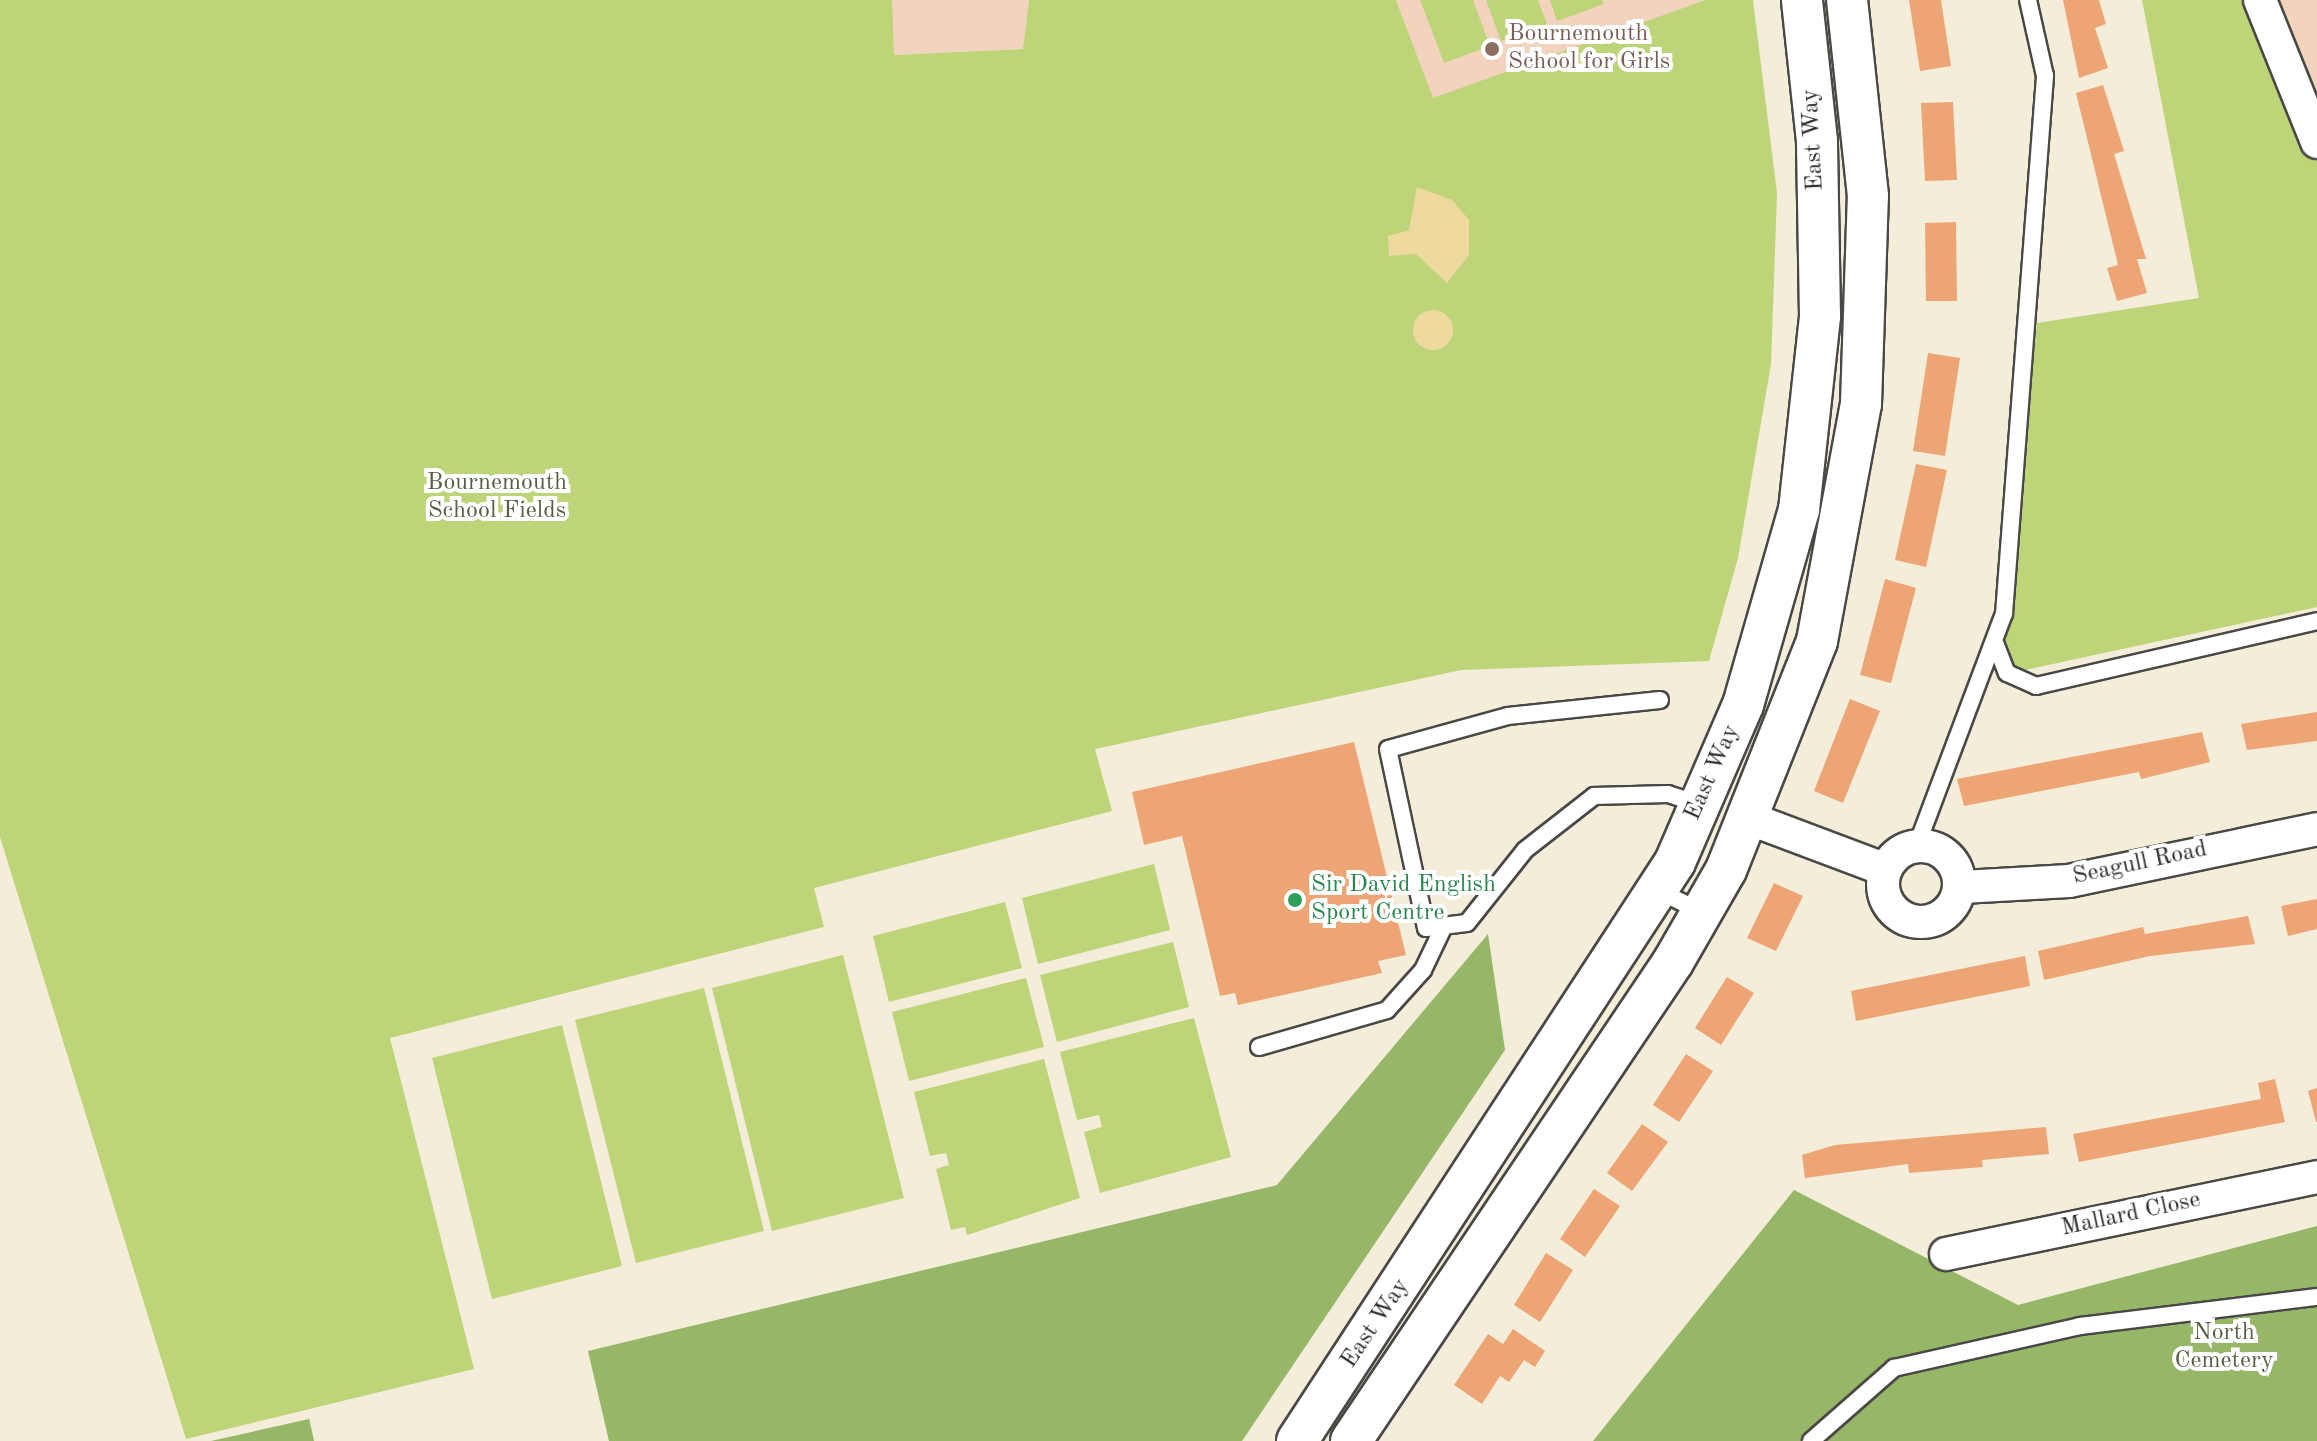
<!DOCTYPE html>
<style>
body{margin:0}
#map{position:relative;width:2317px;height:1441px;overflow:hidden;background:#f3edd9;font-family:"Old Standard TT",serif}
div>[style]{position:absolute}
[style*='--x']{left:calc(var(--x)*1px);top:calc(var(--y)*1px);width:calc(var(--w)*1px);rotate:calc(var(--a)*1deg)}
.built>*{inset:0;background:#f2d4be}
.green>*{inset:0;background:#bed478}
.forest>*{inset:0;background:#96b668}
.sand>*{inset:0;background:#eeda9e}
.round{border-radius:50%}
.building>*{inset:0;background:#eda576}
.roads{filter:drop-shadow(2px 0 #494845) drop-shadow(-2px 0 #494845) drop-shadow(0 2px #494845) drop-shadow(0 -2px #494845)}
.service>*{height:16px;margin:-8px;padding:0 8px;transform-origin:8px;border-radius:8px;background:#fff}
.minor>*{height:32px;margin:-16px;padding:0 16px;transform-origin:16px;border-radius:16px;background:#fff}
.minor>.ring{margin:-16px;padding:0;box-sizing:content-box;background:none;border:32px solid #fff;border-radius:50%}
.tertiary>*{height:40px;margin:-20px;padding:0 20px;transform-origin:20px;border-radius:20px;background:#fff}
.dots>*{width:22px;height:22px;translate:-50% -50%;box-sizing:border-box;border:4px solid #fff;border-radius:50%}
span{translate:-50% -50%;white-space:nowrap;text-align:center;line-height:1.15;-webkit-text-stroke:8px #fff;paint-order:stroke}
.education-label{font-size:24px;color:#785e54}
.left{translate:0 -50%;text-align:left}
.street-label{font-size:24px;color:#2b2b2b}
.park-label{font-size:24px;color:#575e42}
.leisure-label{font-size:24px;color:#27864d}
</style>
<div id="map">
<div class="built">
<i style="clip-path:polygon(892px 0,1029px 0,1024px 49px,893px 55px)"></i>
<i style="clip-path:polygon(1396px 0,1705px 0,1433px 99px)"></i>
<i style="clip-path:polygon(2260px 0,2317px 0,2317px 142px)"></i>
</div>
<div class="green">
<i style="clip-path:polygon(0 0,892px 0,894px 55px,1023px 49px,1029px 0,1396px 0,1433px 98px,1705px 0,1753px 0,1777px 193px,1771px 364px,1738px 558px,1709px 661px,1461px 670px,1095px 749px,1112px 811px,814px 888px,824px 927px,390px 1038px,474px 1369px,186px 1439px,0 837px)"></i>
<i style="clip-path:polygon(1420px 0,1473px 0,1490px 46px,1444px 63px)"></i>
<i style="clip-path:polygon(1486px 0,1538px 0,1547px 24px,1501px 41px)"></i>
<i style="clip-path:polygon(1550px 0,1602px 0,1604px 4px,1557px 21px)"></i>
<i style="clip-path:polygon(2142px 0,2260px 0,2317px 142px,2317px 607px,2025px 670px,2013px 665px,2004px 638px,2037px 323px,2199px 298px)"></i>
<i style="clip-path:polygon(1154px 864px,1170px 930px,1038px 964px,1022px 898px)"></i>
<i style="clip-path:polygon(1005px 902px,1022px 968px,889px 1002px,873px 936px)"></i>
<i style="clip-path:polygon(1173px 942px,1189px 1007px,1057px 1042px,1040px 975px)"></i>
<i style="clip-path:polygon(843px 955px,904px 1198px,772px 1231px,712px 988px)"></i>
<i style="clip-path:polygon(1026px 978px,1044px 1047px,909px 1081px,892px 1012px)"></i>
<i style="clip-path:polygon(704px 988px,764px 1231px,636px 1263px,575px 1020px)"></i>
<i style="clip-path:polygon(1194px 1018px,1231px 1157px,1100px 1193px,1084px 1132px,1102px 1127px,1099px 1115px,1077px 1120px,1060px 1052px)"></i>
<i style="clip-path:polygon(562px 1025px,622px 1266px,492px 1299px,432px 1058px)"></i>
<i style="clip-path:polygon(1044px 1059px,1080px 1198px,967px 1235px,965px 1227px,951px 1230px,936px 1169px,949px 1165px,946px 1153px,930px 1156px,914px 1092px)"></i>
</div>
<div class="forest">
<i style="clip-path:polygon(1488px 934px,1505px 1050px,1242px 1441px,609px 1441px,588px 1351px,1277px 1185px)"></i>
<i style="clip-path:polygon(1794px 1190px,2018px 1305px,2317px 1226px,2317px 1441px,1593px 1441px)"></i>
<i style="clip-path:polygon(309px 1418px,314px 1441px,211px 1441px,309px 1419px)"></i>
</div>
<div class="sand">
<i style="clip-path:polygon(1417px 187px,1452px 200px,1469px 220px,1469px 255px,1447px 283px,1416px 254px,1389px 256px,1388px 236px,1409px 230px)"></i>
<i class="round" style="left:1413px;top:310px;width:40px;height:40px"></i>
</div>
<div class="building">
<i style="clip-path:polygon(1909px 0,1941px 0,1951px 66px,1920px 71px)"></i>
<i style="clip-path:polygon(2063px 0,2099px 0,2106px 24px,2095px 28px,2108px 68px,2079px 78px)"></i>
<i style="clip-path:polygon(2103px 85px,2124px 151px,2114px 154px,2146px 259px,2137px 259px,2147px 293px,2117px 301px,2107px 268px,2118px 265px,2076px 93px)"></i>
<i style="clip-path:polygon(1953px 102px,1957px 180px,1925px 181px,1921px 103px)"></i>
<i style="clip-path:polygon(1956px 222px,1957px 301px,1926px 301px,1925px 223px)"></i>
<i style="clip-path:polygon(1928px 353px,1960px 358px,1945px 456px,1913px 451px)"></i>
<i style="clip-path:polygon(1916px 464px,1947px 470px,1926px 567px,1895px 560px)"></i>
<i style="clip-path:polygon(1885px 579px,1916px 588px,1891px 683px,1860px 675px)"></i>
<i style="clip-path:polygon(1850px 699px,1880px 711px,1843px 803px,1814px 791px)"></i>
<i style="clip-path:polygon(2317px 712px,2317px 741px,2247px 750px,2241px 724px)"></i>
<i style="clip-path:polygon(2202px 732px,2210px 762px,2141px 779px,2139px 772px,1964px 806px,1957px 779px)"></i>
<i style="clip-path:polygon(1354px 742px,1406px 955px,1378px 961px,1382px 973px,1238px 1005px,1235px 993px,1220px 996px,1182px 836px,1144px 845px,1132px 792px)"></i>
<i style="clip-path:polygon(1774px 883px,1803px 896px,1776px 951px,1747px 938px)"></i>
<i style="clip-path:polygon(2317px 899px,2317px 929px,2288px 936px,2281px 906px)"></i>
<i style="clip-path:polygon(2248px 916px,2255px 944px,2150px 956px,2044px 980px,2038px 951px,2143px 927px,2145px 934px)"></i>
<i style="clip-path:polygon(2025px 956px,2030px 986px,1856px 1021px,1851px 991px)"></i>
<i style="clip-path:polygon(1727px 977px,1754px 993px,1721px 1045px,1695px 1028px)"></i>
<i style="clip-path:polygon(1686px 1054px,1713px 1071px,1679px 1122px,1653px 1105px)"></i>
<i style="clip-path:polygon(2275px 1079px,2285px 1122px,2079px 1162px,2073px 1134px,2261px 1099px,2258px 1083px)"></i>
<i style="clip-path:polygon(2317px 1088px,2317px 1122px,2316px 1122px,2308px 1091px)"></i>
<i style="clip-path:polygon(1642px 1124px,1668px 1142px,1632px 1191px,1607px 1173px)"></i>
<i style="clip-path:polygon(2046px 1127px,2049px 1154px,1982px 1160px,1983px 1167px,1909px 1173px,1908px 1164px,1805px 1178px,1802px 1155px,1835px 1145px)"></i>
<i style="clip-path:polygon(1594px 1189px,1620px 1206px,1585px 1257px,1560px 1239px)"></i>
<i style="clip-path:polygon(1546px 1253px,1573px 1270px,1540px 1322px,1514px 1305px)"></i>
<i style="clip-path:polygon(1513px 1329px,1545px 1351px,1535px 1367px,1524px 1360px,1509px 1382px,1500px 1376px,1482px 1404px,1454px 1385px,1488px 1334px,1503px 1344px)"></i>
</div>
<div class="roads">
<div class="service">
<i style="--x:1996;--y:645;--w:30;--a:69"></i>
<i style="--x:2007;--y:673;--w:32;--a:24"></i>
<i style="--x:2036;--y:686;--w:288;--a:-13"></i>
<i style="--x:1660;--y:700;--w:153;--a:174"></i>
<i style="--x:1508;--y:716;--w:124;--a:164.6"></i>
<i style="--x:1388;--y:749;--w:183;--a:78"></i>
<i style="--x:1426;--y:928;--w:41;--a:-7"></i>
<i style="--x:1467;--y:923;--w:93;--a:-51.5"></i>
<i style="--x:1525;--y:850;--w:88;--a:-38"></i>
<i style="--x:1594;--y:796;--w:74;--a:-1.5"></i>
<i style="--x:1668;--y:794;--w:33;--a:18"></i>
<i style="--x:1917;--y:845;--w:247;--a:-69.4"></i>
<i style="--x:2004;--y:614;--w:540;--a:-85.64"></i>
<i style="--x:2045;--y:76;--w:78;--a:-102.6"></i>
<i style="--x:1657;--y:890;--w:50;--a:26.1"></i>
<i style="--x:1259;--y:1047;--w:133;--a:-16.1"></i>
<i style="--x:1387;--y:1010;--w:54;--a:-48"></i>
<i style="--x:1423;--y:970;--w:49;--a:-64.5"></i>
<i style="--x:1811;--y:1441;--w:111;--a:-41.3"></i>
<i style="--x:1894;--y:1368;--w:191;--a:-12.7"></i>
<i style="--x:2080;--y:1326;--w:239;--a:-7"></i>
</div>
<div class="minor">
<i style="--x:2260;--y:0;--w:153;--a:68.1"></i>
<i style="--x:1748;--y:818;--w:147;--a:20.6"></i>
<i class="ring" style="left:1883px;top:846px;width:44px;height:44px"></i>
<i style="--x:1962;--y:887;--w:107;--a:-3.2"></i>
<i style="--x:2069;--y:881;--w:253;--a:-11.8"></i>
<i style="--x:1946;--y:1254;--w:379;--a:-11.7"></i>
</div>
<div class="tertiary">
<i style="--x:1297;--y:1441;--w:691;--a:-56.86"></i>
<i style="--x:1675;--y:862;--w:171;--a:-66.6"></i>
<i style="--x:1743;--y:705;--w:203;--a:-74"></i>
<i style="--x:1799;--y:510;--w:195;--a:-83.8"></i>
<i style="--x:1820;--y:316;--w:175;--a:-91"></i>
<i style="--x:1817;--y:141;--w:142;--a:-96.1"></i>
<i style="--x:1351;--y:1441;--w:577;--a:-56.09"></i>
<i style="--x:1673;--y:962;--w:106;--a:-60.1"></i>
<i style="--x:1726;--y:870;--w:246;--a:-68.3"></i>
<i style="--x:1817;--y:641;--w:241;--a:-79.5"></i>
<i style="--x:1861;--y:404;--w:208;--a:-88.1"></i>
<i style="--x:1868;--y:196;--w:197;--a:-96.1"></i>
</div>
</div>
<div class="dots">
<i style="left:1492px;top:49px;background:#8d6e63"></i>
<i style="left:1295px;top:900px;background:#2e9e5b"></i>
</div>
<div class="education-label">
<span class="left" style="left:1508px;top:49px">Bournemouth<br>School for Girls</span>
</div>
<div class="street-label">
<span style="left:1814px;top:140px;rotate:-93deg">East Way</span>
<span style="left:1713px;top:773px;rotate:-66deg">East Way</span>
<span style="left:2140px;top:864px;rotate:-12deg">Seagull Road</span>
<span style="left:2131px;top:1215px;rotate:-12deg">Mallard Close</span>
<span style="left:1376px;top:1324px;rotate:-56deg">East Way</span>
</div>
<div class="park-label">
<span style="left:497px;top:498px">Bournemouth<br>School Fields</span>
<span style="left:2224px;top:1348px">North<br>Cemetery</span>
</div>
<div class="leisure-label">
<span class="left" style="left:1311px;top:900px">Sir David English<br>Sport Centre</span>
</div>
</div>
